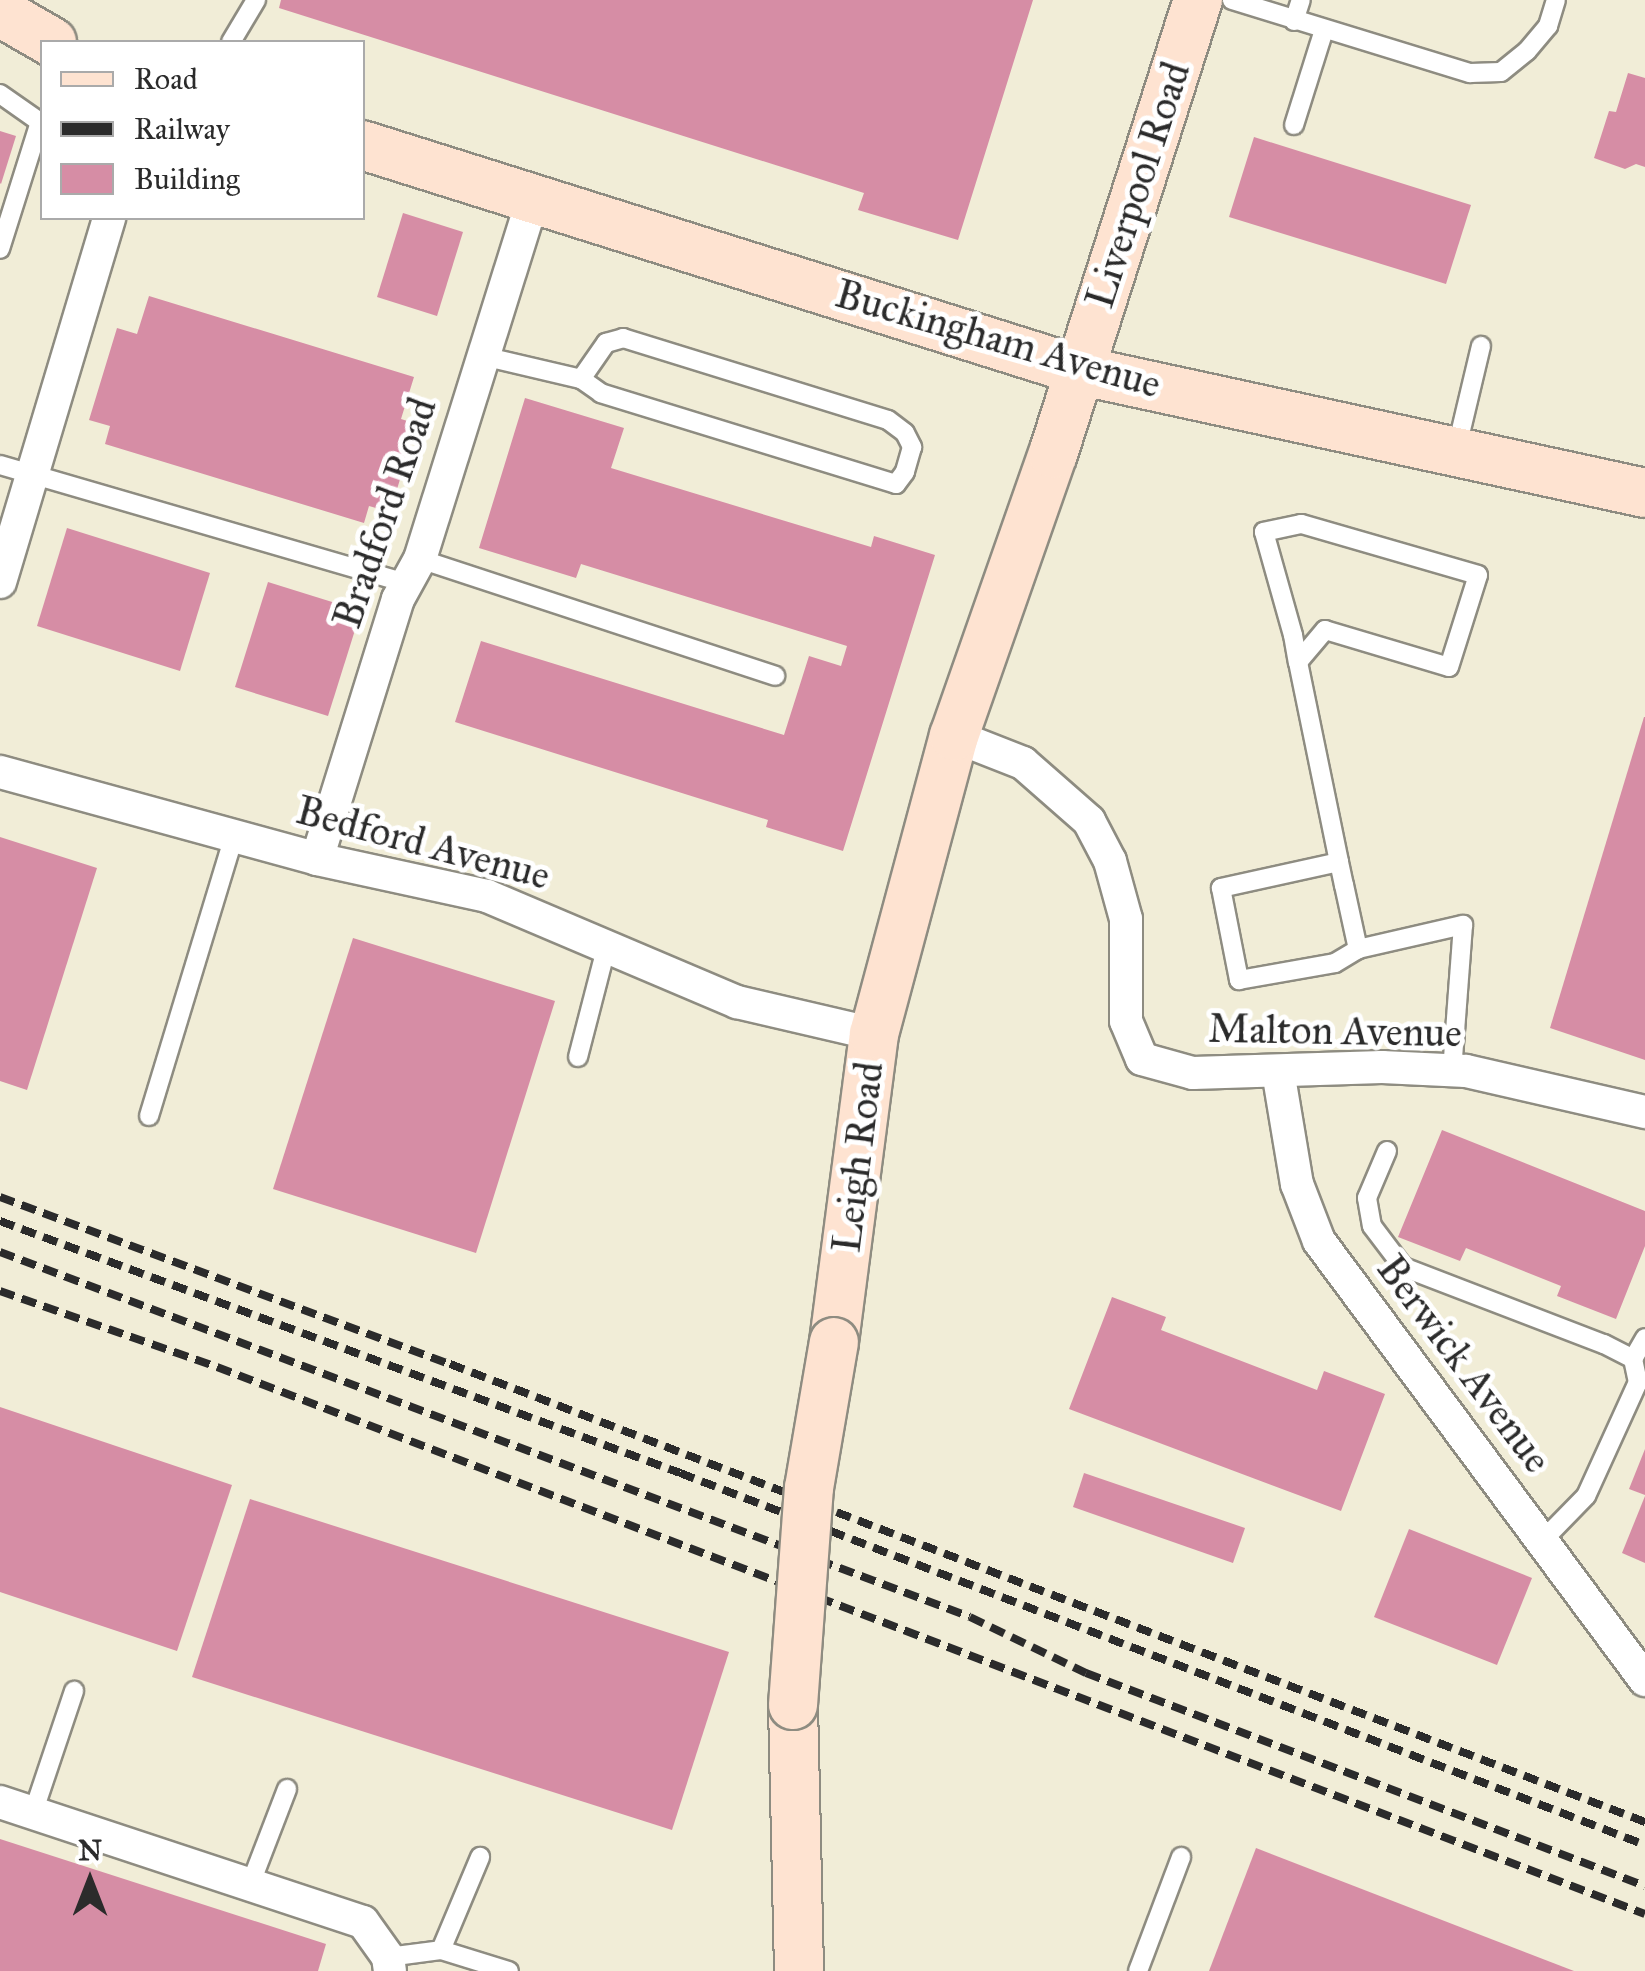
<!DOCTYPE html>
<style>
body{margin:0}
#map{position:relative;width:1645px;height:1971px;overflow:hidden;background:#f1edd7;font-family:"IM FELL Great Primer",serif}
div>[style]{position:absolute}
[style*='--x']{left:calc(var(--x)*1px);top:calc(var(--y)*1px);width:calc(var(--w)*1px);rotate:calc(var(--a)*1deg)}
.building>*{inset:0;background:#d68da5}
.roads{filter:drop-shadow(2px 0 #8e8c81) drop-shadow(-2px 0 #8e8c81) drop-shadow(0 2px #8e8c81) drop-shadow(0 -2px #8e8c81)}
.lane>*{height:18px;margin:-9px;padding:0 9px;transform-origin:9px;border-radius:9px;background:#fff}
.street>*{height:32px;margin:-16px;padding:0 16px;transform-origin:16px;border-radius:16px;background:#fff}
.secondary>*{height:48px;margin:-24px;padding:0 24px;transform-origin:24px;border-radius:24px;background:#fee3d1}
.rail>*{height:8px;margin-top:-4px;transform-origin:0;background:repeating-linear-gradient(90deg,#2b2b2b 0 15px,transparent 0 23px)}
.bridges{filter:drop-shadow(2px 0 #8e8c81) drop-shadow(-2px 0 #8e8c81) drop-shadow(0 2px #8e8c81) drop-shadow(0 -2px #8e8c81)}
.secondary-bridge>*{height:48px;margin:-24px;padding:0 24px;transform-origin:24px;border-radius:24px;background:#fee3d1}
span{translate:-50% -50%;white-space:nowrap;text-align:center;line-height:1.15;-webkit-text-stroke:10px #fff;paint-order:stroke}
.street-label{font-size:40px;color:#2b2b2b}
.legend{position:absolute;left:40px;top:40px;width:325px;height:180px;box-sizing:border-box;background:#fff;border:2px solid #aaa;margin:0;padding:12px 18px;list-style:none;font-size:30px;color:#2b2b2b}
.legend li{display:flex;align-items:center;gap:20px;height:50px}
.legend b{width:50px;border:2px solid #aaa}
.north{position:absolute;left:40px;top:1831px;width:100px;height:100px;-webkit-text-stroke:8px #fff;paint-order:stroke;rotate:0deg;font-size:28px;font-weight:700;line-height:40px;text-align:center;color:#2b2b2b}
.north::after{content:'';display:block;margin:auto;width:35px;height:45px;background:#2b2b2b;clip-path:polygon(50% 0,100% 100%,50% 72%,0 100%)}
</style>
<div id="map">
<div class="building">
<i style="clip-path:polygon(281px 0,1033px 0,958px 240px,858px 210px,864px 193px,279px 8px)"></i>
<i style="clip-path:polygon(1628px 73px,1645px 78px,1645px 167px,1636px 164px,1625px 169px,1594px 158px,1609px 111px,1616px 112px)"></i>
<i style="clip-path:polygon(0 131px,16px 136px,1px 184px,0 183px)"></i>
<i style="clip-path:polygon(1254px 137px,1471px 205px,1446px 284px,1229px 217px)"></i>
<i style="clip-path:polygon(403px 213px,463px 232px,437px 316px,377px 297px)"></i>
<i style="clip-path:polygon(149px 296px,414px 377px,401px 419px,417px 424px,390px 512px,369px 506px,364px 523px,105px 444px,110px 426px,89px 420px,117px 328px,137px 334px)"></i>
<i style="clip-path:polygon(525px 398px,624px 428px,611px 468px,871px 547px,874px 536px,935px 555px,843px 851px,766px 827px,768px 820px,455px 722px,481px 641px,784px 735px,809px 656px,841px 666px,847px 646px,581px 564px,576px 578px,479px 548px)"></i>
<i style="clip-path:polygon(67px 528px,210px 573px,180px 671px,37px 626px)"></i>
<i style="clip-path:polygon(268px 582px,361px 611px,328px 716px,235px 687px)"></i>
<i style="clip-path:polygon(1644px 717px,1645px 717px,1645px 1060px,1550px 1028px)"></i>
<i style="clip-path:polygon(0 837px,97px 868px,27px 1090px,0 1081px)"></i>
<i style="clip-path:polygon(353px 938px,555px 1001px,476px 1253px,273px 1189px)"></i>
<i style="clip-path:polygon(1442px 1130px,1645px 1211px,1645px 1246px,1616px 1319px,1557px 1296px,1561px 1286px,1466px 1248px,1460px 1261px,1398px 1237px)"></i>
<i style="clip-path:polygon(1112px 1297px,1166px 1317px,1161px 1330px,1317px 1390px,1324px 1371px,1385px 1394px,1341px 1511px,1069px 1409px)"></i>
<i style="clip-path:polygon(0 1407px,232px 1485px,177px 1651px,0 1592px)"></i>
<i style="clip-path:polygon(1645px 1449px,1645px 1495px,1629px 1489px)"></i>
<i style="clip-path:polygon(1084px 1473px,1245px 1528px,1233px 1563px,1073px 1507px)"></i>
<i style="clip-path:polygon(1645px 1496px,1645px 1563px,1622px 1553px)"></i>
<i style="clip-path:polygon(250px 1499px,729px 1652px,672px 1830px,192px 1677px)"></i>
<i style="clip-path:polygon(1409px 1529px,1532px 1578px,1497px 1665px,1374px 1617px)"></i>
<i style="clip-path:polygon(0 1839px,326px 1944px,318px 1971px,0 1971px)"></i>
<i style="clip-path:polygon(1256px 1848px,1574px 1971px,1209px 1971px)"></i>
</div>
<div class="roads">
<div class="lane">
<i style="--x:1232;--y:0;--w:249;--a:17.1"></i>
<i style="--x:1470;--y:73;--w:31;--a:-2"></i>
<i style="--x:1501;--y:72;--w:33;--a:-39"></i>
<i style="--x:1527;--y:51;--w:33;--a:-50"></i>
<i style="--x:1548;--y:26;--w:27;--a:-73"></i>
<i style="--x:1294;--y:21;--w:22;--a:-72"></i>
<i style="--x:231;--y:42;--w:49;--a:-59.2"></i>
<i style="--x:0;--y:94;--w:49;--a:35"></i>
<i style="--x:40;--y:122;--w:133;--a:107.5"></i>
<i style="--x:1294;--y:125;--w:100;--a:-72.5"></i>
<i style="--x:623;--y:338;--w:277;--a:17.2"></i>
<i style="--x:888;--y:420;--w:21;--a:37"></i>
<i style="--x:905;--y:433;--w:16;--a:63"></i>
<i style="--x:912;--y:447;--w:26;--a:106"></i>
<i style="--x:905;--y:472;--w:15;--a:127"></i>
<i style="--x:896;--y:484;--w:309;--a:-162.9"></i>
<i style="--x:601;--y:393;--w:24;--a:-145"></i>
<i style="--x:581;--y:379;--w:44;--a:-55.2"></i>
<i style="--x:606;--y:343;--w:18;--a:-16"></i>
<i style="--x:483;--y:356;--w:101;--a:13.2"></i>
<i style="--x:1456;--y:451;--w:108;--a:-76.6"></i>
<i style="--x:0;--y:465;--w:423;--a:16.2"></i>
<i style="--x:420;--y:559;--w:374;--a:18.2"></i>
<i style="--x:1298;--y:662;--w:42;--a:-49.8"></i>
<i style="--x:1325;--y:630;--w:129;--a:16.6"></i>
<i style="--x:1449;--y:667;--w:96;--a:-72.5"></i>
<i style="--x:1478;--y:575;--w:184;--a:-163.9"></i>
<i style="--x:1301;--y:524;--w:38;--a:168"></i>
<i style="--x:1264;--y:532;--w:107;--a:74.3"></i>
<i style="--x:1293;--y:635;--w:27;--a:80"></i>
<i style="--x:1298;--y:662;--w:204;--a:78.4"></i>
<i style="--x:1339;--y:862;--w:24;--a:78"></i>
<i style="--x:1344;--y:885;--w:66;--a:77.7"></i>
<i style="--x:1339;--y:862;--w:121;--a:167.6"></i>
<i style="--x:1221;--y:888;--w:94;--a:78.9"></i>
<i style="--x:1239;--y:980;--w:97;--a:-10"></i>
<i style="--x:1335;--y:963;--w:27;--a:-31"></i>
<i style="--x:1358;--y:949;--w:108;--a:-12.9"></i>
<i style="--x:1463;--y:925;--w:146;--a:94.3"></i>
<i style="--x:578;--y:1057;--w:116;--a:-75.5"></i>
<i style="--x:149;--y:1116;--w:293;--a:-73.1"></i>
<i style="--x:1387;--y:1151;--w:51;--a:113.1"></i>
<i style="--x:1367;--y:1198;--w:28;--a:80"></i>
<i style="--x:1372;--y:1226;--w:51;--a:52.9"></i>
<i style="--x:1403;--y:1267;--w:215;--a:21"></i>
<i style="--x:1604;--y:1344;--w:33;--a:27"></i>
<i style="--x:1633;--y:1359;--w:24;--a:78"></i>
<i style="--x:1638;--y:1382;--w:125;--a:114.5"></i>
<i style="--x:1586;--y:1496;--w:62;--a:134.3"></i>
<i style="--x:1633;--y:1359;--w:24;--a:-60"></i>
<i style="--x:33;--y:1813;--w:129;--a:-71.4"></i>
<i style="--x:250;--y:1885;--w:103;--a:-68.9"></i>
<i style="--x:441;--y:1950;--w:101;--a:-67.2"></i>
<i style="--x:388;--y:1957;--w:53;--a:-7.5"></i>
<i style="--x:441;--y:1950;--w:71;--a:17.2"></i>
<i style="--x:1138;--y:1971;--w:122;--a:-69.3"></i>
</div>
<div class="street">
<i style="--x:0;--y:582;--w:380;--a:-73.3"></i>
<i style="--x:954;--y:736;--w:74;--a:21.4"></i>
<i style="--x:1023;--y:763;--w:88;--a:41.3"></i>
<i style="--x:1089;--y:821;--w:45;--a:62.3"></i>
<i style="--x:1110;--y:861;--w:60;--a:74.6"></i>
<i style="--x:1126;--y:919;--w:102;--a:90"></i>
<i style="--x:1126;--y:1021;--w:41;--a:67.2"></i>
<i style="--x:1142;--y:1059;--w:53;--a:15.4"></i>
<i style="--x:1193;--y:1073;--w:189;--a:-1.8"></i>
<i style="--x:1382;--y:1067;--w:84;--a:2.7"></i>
<i style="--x:1466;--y:1071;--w:184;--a:12.9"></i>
<i style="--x:0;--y:772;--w:329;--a:15.3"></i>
<i style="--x:317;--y:859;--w:174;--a:12.3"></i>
<i style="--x:487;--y:896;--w:272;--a:23"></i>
<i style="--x:737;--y:1002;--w:141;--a:13.1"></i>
<i style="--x:317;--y:859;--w:272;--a:-72.7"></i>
<i style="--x:398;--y:599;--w:46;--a:-61.2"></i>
<i style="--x:420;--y:559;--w:380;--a:-72.6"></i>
<i style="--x:1278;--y:1071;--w:115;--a:80.5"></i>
<i style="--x:1297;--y:1184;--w:61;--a:68.9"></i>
<i style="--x:1319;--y:1241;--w:547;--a:53.4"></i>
<i style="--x:0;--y:1802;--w:382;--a:18.3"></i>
<i style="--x:363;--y:1922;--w:43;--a:54.5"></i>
<i style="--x:388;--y:1957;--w:14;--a:82"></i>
</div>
<div class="secondary">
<i style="--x:0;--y:12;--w:60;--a:30"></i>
<i style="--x:362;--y:145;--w:751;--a:17.45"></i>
<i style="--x:1078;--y:370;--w:580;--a:12.24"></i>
<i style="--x:834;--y:1342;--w:311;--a:-82.6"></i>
<i style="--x:874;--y:1034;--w:309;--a:-75"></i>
<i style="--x:954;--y:736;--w:299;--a:-70.7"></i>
<i style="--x:1053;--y:454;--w:477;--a:-72.3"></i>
<i style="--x:793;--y:1705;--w:266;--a:88.7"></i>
</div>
</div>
<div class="rail">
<i style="--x:0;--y:1197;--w:480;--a:20.4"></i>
<i style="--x:450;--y:1364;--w:1280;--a:20.97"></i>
<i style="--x:0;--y:1221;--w:725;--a:20.33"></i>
<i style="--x:680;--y:1473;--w:1034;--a:21.08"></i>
<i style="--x:0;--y:1252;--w:1036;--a:20.62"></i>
<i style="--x:970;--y:1617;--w:129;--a:25.8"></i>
<i style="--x:1086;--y:1673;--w:598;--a:20.86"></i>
<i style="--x:0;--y:1291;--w:230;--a:19.3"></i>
<i style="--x:217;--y:1367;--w:1529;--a:20.96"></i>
</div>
<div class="bridges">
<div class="secondary-bridge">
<i style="--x:793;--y:1705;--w:218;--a:-85.8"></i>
<i style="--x:809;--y:1488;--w:148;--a:-80.3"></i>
</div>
</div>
<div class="street-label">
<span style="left:1138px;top:185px;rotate:-72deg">Liverpool Road</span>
<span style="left:998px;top:339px;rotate:16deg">Buckingham Avenue</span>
<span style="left:385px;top:513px;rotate:-71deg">Bradford Road</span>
<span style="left:423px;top:843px;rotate:15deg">Bedford Avenue</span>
<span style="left:1335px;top:1031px;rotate:1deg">Malton Avenue</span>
<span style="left:858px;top:1157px;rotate:-83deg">Leigh Road</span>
<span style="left:1464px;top:1364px;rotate:53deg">Berwick Avenue</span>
</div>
<ul class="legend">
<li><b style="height:12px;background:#fee3d1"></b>Road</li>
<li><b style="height:12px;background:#2b2b2b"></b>Railway</li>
<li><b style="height:28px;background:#d68da5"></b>Building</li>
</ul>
<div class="north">N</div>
</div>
